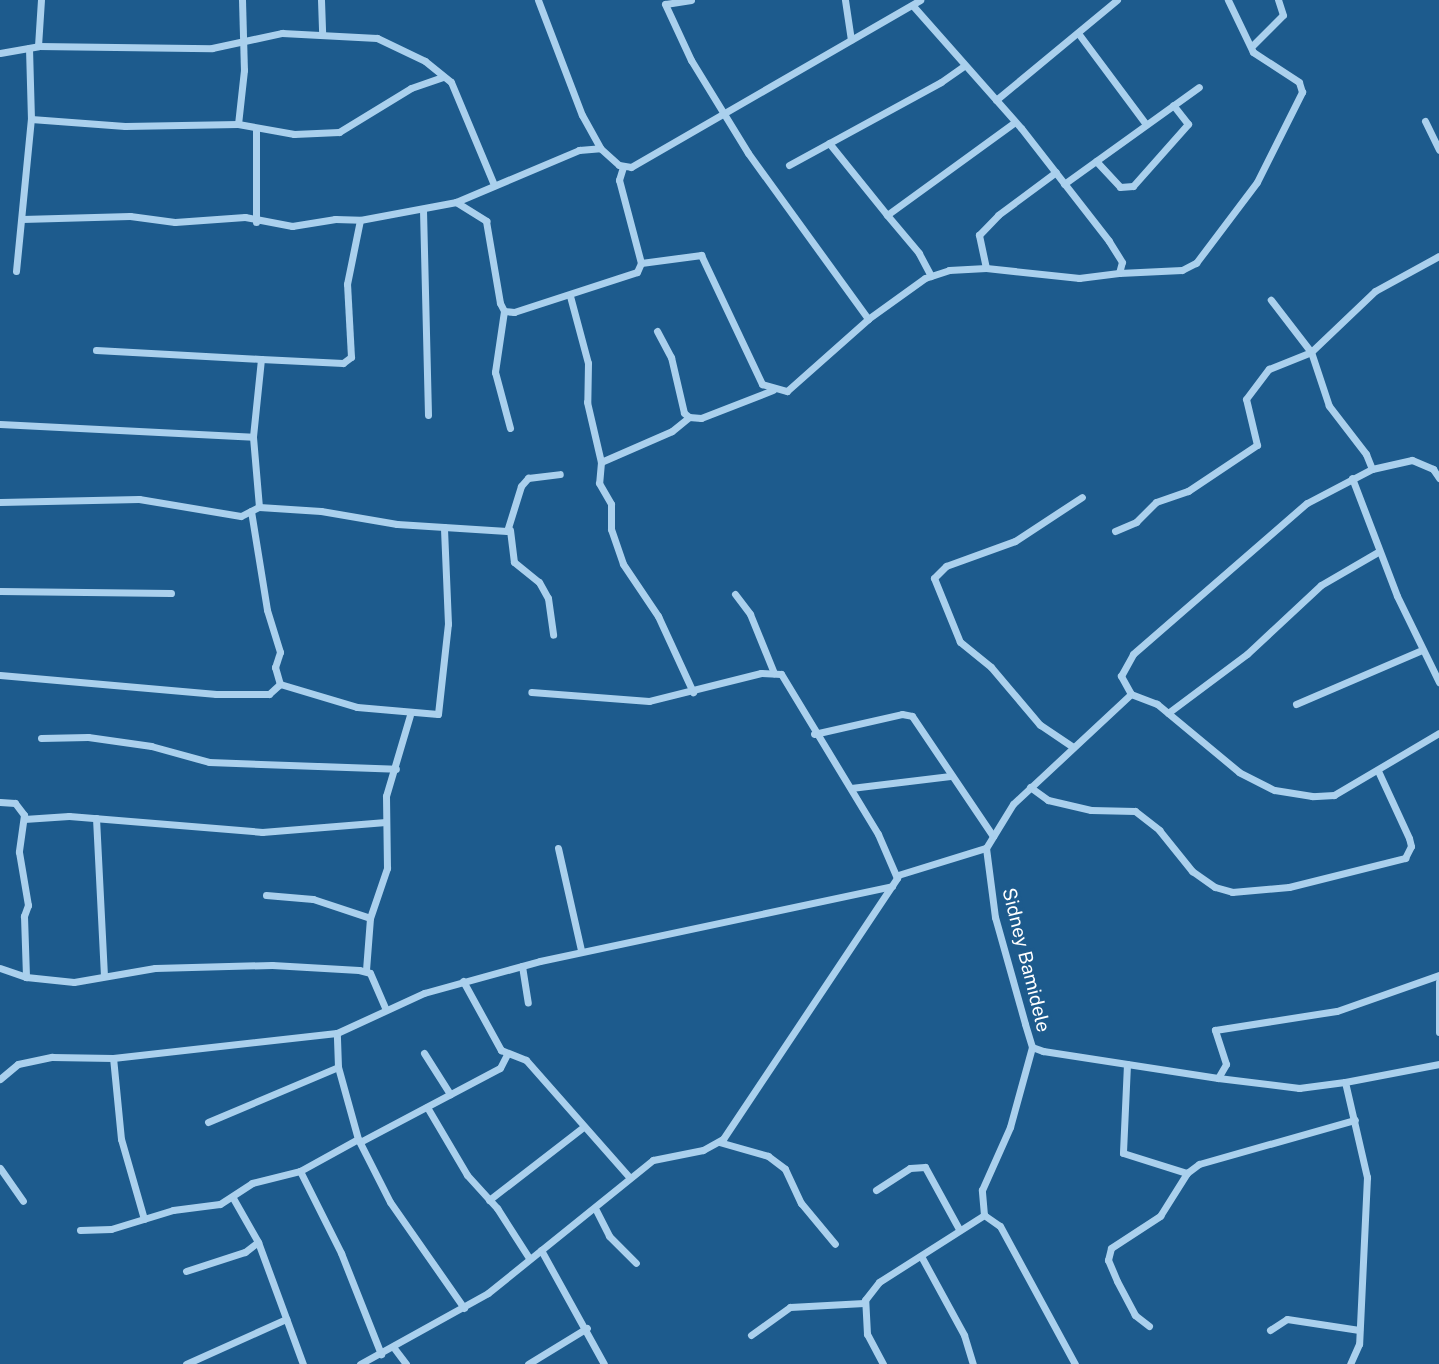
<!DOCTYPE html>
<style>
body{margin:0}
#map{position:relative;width:1439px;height:1364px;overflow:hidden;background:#1d5b8d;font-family:"Public Sans",sans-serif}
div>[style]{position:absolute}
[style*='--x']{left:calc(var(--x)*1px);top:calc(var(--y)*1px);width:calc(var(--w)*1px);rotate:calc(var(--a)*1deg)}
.street>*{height:7px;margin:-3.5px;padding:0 3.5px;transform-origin:3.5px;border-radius:3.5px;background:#aad0ed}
span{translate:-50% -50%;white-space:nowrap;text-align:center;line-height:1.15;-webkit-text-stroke:6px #1d5b8d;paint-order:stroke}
.street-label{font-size:19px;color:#fff}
</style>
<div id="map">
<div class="street">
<i style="--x:242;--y:0;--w:70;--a:88.4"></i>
<i style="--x:244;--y:70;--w:54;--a:96.3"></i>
<i style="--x:238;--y:124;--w:57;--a:10.1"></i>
<i style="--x:294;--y:134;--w:45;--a:-2.5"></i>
<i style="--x:339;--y:132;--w:84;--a:-31.4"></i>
<i style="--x:411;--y:88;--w:34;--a:-19"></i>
<i style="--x:321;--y:0;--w:33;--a:88"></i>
<i style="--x:538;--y:0;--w:123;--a:69.1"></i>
<i style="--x:582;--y:115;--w:38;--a:61"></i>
<i style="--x:691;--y:0;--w:26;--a:171"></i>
<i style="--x:665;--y:4;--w:62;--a:65.1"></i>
<i style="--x:691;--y:60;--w:109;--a:58.5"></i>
<i style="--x:748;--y:153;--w:205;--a:54.1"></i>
<i style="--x:845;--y:0;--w:40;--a:81.5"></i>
<i style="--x:1078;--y:33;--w:112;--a:53.3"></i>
<i style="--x:1253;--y:45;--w:42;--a:-45"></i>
<i style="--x:1283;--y:15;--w:16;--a:-108"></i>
<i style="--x:38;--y:46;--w:46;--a:-86.3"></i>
<i style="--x:29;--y:48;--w:71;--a:88.4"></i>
<i style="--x:31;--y:119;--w:94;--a:4.3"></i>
<i style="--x:125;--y:126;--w:113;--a:-1"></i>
<i style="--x:0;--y:53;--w:39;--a:-10"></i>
<i style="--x:38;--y:46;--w:174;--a:0.7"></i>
<i style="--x:212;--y:48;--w:72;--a:-12.1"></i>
<i style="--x:282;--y:33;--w:95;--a:3"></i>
<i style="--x:377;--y:38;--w:53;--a:25.6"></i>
<i style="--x:425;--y:61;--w:33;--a:39"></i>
<i style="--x:451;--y:82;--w:112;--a:67.3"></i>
<i style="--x:996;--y:100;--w:157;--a:-39.6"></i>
<i style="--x:1425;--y:121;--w:32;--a:64"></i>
<i style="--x:256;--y:128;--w:94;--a:90"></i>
<i style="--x:829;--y:143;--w:92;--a:51.1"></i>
<i style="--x:1096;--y:161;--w:35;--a:47"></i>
<i style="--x:1120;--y:187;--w:13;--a:-4"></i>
<i style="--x:1133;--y:186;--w:83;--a:-48.4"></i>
<i style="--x:1188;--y:124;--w:24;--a:-128"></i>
<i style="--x:789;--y:165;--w:173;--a:-28.6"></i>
<i style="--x:941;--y:82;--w:29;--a:-35"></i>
<i style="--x:1064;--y:184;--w:166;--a:-35.7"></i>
<i style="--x:456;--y:202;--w:36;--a:32"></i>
<i style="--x:486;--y:221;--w:83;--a:80.3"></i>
<i style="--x:500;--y:303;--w:9;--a:63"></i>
<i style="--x:504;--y:311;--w:10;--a:6"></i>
<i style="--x:514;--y:312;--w:129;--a:-18"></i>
<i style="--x:637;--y:272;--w:10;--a:-66"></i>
<i style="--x:641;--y:263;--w:86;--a:-104.8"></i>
<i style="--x:619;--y:180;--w:14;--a:-73"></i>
<i style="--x:423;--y:210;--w:205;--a:88.6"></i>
<i style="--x:22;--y:219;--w:108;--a:-1.6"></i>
<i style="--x:130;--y:216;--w:45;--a:7.6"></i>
<i style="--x:175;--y:222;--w:70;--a:-4.1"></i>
<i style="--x:245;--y:217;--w:48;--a:10.8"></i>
<i style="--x:292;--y:226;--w:44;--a:-9.2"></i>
<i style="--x:335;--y:219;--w:25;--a:2"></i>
<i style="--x:360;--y:220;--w:98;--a:-10.6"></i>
<i style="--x:456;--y:202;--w:134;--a:-22.9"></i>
<i style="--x:579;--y:150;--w:21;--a:-5"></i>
<i style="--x:600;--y:148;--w:25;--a:42"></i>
<i style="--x:619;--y:165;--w:12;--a:9"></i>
<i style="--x:631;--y:167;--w:334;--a:-30"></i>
<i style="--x:641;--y:263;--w:61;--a:-7.6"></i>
<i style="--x:701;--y:255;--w:143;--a:64.7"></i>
<i style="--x:762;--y:384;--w:26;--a:16"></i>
<i style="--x:787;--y:391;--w:108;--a:-41.6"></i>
<i style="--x:868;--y:319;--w:70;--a:-35.7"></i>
<i style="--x:925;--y:278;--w:25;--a:-18"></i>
<i style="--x:949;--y:270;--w:37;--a:-3"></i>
<i style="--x:986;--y:268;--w:94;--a:6.1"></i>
<i style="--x:1079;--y:278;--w:40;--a:-7.1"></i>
<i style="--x:1119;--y:273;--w:11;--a:-75"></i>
<i style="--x:1122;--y:262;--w:25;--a:-122"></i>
<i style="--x:1109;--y:241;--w:143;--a:-127.9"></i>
<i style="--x:1021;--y:128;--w:164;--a:-131.5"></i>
<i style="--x:986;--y:268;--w:34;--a:-102"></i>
<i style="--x:979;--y:235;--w:28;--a:-46"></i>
<i style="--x:998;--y:215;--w:72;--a:-36.6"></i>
<i style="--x:16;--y:271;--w:153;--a:-84.4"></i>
<i style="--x:1119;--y:273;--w:63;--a:-2.7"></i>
<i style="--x:1182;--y:270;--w:16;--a:-27"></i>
<i style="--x:1196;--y:263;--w:101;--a:-53"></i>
<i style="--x:1257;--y:182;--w:101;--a:-63.4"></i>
<i style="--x:1302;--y:92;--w:10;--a:-107"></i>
<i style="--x:1299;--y:82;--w:55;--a:-146.9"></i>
<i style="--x:1253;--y:52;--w:58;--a:-115.7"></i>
<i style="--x:931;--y:276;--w:26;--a:-118"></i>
<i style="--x:919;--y:253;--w:50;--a:-130.1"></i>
<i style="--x:887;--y:215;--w:158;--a:-36"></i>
<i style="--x:570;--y:296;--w:69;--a:75"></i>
<i style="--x:588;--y:363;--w:39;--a:91"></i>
<i style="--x:587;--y:402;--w:62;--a:76.9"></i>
<i style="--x:601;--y:462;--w:21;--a:95"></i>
<i style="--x:599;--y:483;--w:24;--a:60"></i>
<i style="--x:611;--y:504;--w:25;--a:90"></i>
<i style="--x:611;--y:529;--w:37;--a:71"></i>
<i style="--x:623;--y:564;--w:63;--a:56.1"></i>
<i style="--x:658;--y:616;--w:84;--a:65.3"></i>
<i style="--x:504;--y:311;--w:62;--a:98.4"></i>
<i style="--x:495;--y:372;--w:58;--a:75"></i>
<i style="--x:657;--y:331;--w:30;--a:62"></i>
<i style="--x:671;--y:357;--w:57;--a:76.9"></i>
<i style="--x:684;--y:413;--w:6;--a:39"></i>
<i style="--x:689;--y:417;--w:12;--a:5"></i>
<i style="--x:701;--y:418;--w:77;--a:-21.3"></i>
<i style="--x:96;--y:350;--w:165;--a:3.1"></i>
<i style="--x:261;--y:359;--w:78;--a:95.9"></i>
<i style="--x:253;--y:437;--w:70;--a:85.1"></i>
<i style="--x:261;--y:359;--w:82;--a:2.8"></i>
<i style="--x:343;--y:363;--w:10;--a:-37"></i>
<i style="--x:351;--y:357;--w:73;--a:-93.1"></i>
<i style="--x:347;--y:284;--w:65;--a:-78.5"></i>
<i style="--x:0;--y:424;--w:253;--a:2.9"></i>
<i style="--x:601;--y:462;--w:77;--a:-23.6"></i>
<i style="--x:672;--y:431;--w:22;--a:-39"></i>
<i style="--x:1372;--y:469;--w:16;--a:-112"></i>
<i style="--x:1366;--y:454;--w:61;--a:-127.6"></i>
<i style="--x:1329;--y:406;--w:57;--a:-108.4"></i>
<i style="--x:1311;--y:352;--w:88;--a:-43.6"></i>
<i style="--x:1375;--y:291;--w:73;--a:-28.7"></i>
<i style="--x:1352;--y:478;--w:126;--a:69.1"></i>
<i style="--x:1397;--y:596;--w:96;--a:64"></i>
<i style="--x:0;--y:502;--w:139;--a:-1.2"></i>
<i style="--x:139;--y:499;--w:103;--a:9.5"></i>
<i style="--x:241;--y:516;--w:20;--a:-27"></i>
<i style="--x:259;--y:507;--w:62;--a:3.7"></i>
<i style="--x:321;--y:511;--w:77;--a:9.7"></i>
<i style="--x:397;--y:524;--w:110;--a:3.6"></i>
<i style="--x:507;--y:531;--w:47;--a:-72.7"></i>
<i style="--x:521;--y:486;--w:11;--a:-49"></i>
<i style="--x:528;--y:478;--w:32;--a:-7"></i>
<i style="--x:251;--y:511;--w:100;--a:80.8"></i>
<i style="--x:267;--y:610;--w:44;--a:72.8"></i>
<i style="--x:280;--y:652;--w:16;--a:108"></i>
<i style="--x:275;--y:667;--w:18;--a:74"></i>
<i style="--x:510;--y:530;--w:32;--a:83"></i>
<i style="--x:514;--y:562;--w:32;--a:39"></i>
<i style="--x:539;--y:582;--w:18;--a:61"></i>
<i style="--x:548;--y:598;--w:37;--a:82"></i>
<i style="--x:1115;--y:531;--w:23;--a:-23"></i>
<i style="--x:1136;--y:522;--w:28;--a:-45"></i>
<i style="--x:1156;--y:502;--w:34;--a:-19"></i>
<i style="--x:1188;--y:491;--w:83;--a:-33.7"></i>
<i style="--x:1257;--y:445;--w:47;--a:-103.4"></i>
<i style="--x:1246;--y:399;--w:38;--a:-53"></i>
<i style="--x:1269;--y:369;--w:45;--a:-22"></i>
<i style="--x:1311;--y:352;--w:66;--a:-127.6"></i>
<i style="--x:0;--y:591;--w:171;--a:0.7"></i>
<i style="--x:735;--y:594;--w:25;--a:53"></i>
<i style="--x:750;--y:614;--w:64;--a:67.9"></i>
<i style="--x:0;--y:675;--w:217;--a:5"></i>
<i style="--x:216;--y:694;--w:53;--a:0"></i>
<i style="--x:269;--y:694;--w:15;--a:-42"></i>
<i style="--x:280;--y:684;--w:80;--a:16.6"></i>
<i style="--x:357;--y:707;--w:81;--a:4.9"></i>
<i style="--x:438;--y:714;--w:91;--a:-83.7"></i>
<i style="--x:448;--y:624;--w:97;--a:-92.4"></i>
<i style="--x:1131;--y:694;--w:21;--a:-119"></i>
<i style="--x:1121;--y:676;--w:25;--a:-61"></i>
<i style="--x:1133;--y:654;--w:230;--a:-41"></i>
<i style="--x:1307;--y:503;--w:73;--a:-27.6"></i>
<i style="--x:1372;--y:469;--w:41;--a:-12.7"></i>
<i style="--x:1412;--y:460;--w:23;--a:23"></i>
<i style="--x:1433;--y:469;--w:11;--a:56"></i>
<i style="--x:1296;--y:704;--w:137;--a:-23.2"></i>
<i style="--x:1168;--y:713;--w:99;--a:-36.8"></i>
<i style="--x:1247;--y:654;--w:101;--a:-43"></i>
<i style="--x:1321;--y:585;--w:66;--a:-30.1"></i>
<i style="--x:1439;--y:733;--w:122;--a:149.4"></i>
<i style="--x:1334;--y:795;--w:22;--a:177"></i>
<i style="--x:1312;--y:796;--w:38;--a:-171"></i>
<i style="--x:1274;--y:790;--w:39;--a:-153"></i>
<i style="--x:1239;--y:772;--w:107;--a:-140.3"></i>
<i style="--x:1157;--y:704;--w:28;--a:-159"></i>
<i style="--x:1131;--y:694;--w:161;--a:137"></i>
<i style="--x:1013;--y:804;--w:52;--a:121.5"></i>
<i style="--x:986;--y:848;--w:70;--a:82.6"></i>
<i style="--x:995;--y:917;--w:111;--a:74.3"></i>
<i style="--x:1025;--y:1024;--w:24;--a:73"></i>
<i style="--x:1032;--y:1047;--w:12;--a:20"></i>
<i style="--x:1043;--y:1051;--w:177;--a:8.8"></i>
<i style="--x:1218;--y:1078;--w:16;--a:-60"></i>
<i style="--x:1226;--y:1064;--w:36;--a:-108"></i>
<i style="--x:1215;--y:1030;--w:123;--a:-8.9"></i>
<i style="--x:1337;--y:1011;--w:108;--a:-19.4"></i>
<i style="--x:814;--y:734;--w:90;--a:-12.8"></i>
<i style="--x:902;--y:714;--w:10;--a:11"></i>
<i style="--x:912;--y:716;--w:145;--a:56"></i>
<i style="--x:41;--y:738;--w:47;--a:-1.2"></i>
<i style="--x:88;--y:737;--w:64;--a:8.1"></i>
<i style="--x:151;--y:746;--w:60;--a:15.4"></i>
<i style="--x:209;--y:762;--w:187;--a:2.1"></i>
<i style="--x:1073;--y:747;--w:40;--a:-146"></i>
<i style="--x:1040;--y:725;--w:76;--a:-130.2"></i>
<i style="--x:991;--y:667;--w:40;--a:-141"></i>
<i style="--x:960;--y:642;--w:69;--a:-112.1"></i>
<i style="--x:934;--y:578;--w:17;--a:-45"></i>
<i style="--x:946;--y:566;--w:73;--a:-19.9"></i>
<i style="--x:1015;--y:541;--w:80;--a:-33.3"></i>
<i style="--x:1030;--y:787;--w:22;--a:36"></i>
<i style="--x:1048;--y:800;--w:44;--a:13.1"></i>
<i style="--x:1091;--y:810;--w:44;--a:1.3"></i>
<i style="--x:1135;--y:811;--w:31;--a:38"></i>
<i style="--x:1159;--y:830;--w:53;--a:51.2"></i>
<i style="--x:1192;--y:871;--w:28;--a:35"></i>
<i style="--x:1215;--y:887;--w:18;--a:16"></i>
<i style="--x:1232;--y:892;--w:57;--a:-5"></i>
<i style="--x:1289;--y:887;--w:120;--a:-14"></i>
<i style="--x:1405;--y:858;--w:13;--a:-63"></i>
<i style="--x:1411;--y:846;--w:8;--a:-104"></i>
<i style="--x:1409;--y:838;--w:74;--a:-114.8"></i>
<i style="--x:851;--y:788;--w:100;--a:-6.9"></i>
<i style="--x:0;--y:802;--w:15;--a:4"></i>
<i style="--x:15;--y:803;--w:15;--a:53"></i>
<i style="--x:24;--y:815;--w:37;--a:98"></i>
<i style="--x:19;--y:852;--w:54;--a:80.4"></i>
<i style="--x:28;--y:905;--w:12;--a:110"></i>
<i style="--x:24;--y:916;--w:61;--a:88.1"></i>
<i style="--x:96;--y:818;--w:158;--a:87.1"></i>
<i style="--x:24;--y:819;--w:45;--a:-3.8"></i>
<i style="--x:69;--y:816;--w:194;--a:4.7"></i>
<i style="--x:262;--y:832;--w:124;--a:-4.6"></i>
<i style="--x:558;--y:848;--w:105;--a:77.3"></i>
<i style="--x:898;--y:875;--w:92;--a:-17.1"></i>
<i style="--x:266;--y:895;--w:47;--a:4.9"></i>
<i style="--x:313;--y:899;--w:60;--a:18.4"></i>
<i style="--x:522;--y:966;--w:37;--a:81"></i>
<i style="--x:0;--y:968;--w:28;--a:19"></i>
<i style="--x:26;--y:977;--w:48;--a:5.9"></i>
<i style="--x:74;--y:982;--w:82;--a:-9.8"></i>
<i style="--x:155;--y:968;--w:117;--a:-1.5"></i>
<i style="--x:272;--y:965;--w:87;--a:3.3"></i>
<i style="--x:359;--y:970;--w:11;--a:15"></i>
<i style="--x:370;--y:973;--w:40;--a:66.6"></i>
<i style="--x:366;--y:970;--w:52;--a:-85.6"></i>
<i style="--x:370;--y:918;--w:53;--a:-71.2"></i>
<i style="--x:387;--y:868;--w:72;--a:-90.8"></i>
<i style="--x:386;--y:796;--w:84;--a:-73.5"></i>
<i style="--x:463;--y:981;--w:79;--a:61.2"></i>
<i style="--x:501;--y:1050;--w:27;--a:22"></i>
<i style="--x:526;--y:1060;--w:156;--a:48.6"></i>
<i style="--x:1439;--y:982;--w:50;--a:90"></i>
<i style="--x:424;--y:1053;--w:49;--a:57.6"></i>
<i style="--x:1127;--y:1064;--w:89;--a:92.6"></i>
<i style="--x:1123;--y:1153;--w:67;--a:17.4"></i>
<i style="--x:1218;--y:1078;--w:82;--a:7"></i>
<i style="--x:1299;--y:1088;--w:46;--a:-7.4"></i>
<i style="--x:1345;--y:1082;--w:98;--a:77"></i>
<i style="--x:1367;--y:1177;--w:167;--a:92.7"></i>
<i style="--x:1359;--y:1344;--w:22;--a:114"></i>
<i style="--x:0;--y:1079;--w:23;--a:-40"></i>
<i style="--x:18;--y:1064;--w:35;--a:-12"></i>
<i style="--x:52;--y:1057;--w:61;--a:0.9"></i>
<i style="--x:1345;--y:1082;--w:96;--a:-10.8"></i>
<i style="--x:427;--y:1107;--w:79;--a:59.5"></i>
<i style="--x:467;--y:1175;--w:45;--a:47.7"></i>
<i style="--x:497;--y:1208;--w:59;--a:57.4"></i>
<i style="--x:208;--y:1122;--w:141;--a:-22.9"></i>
<i style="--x:360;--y:1142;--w:158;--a:-27.9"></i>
<i style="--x:500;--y:1068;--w:16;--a:-63"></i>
<i style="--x:719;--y:1142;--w:51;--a:15.9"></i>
<i style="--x:768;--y:1156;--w:21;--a:37"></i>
<i style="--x:785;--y:1169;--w:38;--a:65"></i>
<i style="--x:801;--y:1203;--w:53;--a:50.3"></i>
<i style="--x:0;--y:1168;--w:40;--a:55.1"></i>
<i style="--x:300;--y:1171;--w:92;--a:63.4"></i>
<i style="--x:341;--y:1253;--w:109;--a:68.4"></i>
<i style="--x:876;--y:1190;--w:40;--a:-32.9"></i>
<i style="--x:910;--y:1168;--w:15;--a:-4"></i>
<i style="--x:925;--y:1167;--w:71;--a:61.3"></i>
<i style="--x:233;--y:1198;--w:51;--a:60.4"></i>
<i style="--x:258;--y:1242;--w:130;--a:69.8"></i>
<i style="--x:489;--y:1200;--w:118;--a:-37.7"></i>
<i style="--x:596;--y:1210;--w:29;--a:63"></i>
<i style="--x:609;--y:1236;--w:38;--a:45"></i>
<i style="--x:984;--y:1215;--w:25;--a:-95"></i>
<i style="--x:982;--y:1190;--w:69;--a:-66"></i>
<i style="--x:1010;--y:1127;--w:83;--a:-74.6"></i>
<i style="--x:984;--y:1215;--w:19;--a:35"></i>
<i style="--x:1000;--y:1226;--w:157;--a:61.5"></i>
<i style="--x:144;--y:1219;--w:83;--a:-106"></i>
<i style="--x:121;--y:1139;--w:81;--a:-95.6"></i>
<i style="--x:113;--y:1058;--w:225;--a:-6.4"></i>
<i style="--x:80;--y:1230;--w:31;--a:-2"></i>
<i style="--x:111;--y:1229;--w:65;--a:-17"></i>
<i style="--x:173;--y:1210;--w:47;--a:-7.3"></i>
<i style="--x:220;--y:1204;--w:38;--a:-33"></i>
<i style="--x:252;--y:1183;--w:49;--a:-14"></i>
<i style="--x:300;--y:1171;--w:66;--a:-28.9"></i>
<i style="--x:541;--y:1250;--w:130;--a:61.1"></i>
<i style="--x:921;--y:1256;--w:90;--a:61.4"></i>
<i style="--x:964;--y:1335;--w:30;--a:73"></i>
<i style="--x:186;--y:1271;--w:62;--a:-17.9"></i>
<i style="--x:245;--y:1252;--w:16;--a:-38"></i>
<i style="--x:464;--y:1308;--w:129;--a:-124.9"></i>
<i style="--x:390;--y:1202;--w:71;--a:-116.9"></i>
<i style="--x:358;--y:1139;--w:75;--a:-105.5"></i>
<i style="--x:338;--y:1067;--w:34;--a:-92"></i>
<i style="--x:337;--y:1033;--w:96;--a:-24.7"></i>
<i style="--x:424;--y:993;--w:120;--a:-15.4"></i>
<i style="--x:540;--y:961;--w:360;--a:-12"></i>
<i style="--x:1149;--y:1326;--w:18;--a:-142"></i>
<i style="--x:1135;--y:1315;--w:38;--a:-118"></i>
<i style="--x:1117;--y:1281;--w:23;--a:-113"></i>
<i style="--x:1108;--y:1260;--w:12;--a:-76"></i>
<i style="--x:1111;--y:1248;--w:59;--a:-33.1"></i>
<i style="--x:1160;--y:1216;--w:51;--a:-57.9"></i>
<i style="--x:1187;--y:1173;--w:15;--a:-37"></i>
<i style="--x:1199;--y:1164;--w:162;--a:-15.8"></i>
<i style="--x:1270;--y:1330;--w:20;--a:-33"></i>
<i style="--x:1287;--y:1319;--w:73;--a:8.7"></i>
<i style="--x:751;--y:1335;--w:48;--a:-35.7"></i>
<i style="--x:790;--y:1307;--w:74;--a:-3.1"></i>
<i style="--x:394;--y:1348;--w:20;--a:53"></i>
<i style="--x:186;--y:1364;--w:110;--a:-24.2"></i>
<i style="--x:360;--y:1364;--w:146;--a:-29"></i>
<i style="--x:488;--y:1293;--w:212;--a:-38.9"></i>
<i style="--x:653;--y:1160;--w:51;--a:-11.3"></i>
<i style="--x:703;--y:1150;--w:23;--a:-29"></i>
<i style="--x:723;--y:1139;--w:314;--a:-56.3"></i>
<i style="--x:897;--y:878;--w:48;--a:-113.4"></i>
<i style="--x:878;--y:834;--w:187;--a:-121.2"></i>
<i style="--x:781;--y:674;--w:20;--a:-177"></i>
<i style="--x:761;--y:673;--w:115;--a:166"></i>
<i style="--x:649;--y:701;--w:118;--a:-175.6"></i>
<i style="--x:528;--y:1364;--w:69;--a:-31.4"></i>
<i style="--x:883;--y:1364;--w:34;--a:-118"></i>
<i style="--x:867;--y:1334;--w:34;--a:-93"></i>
<i style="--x:865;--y:1300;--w:23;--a:-52"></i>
<i style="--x:879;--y:1282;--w:125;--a:-32.5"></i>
</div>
<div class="street-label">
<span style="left:1026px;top:960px;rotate:76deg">Sidney Bamidele</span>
</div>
</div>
